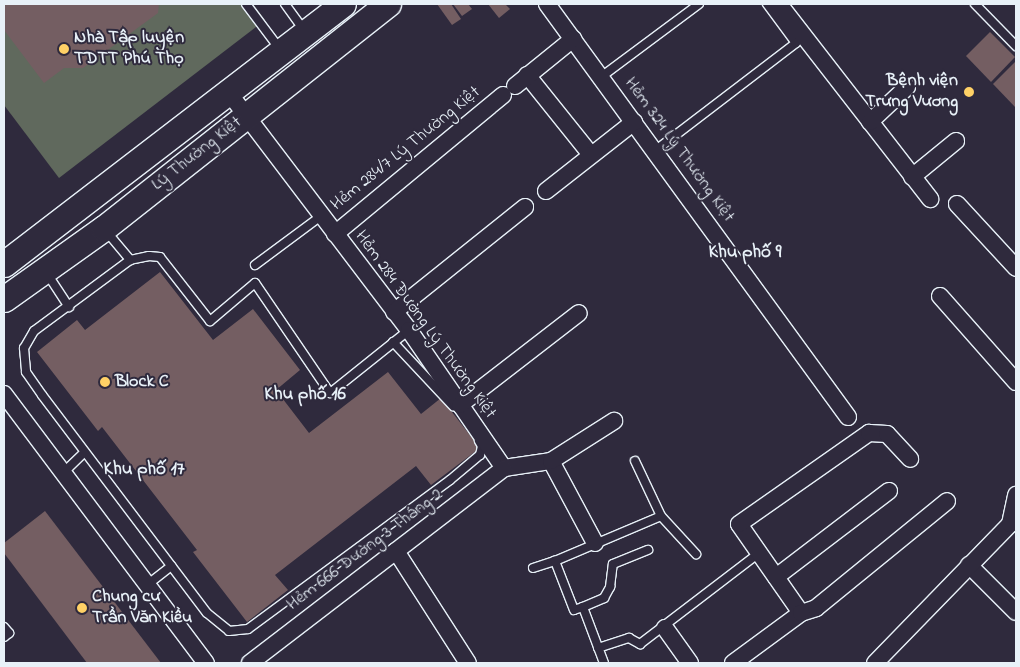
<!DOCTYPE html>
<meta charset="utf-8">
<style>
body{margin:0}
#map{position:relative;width:1020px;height:667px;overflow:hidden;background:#2f2a3d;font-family:"Indie Flower",sans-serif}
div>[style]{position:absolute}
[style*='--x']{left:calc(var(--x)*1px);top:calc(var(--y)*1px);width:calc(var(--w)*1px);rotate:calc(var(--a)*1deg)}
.green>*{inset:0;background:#60695d}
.building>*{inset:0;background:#745e62}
.roads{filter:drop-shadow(1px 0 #e8f1f8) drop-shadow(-1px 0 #e8f1f8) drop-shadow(0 1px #e8f1f8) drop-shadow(0 -1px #e8f1f8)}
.service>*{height:8px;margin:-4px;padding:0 4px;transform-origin:4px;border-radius:4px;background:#2f2a3d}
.minor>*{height:16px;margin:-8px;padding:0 8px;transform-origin:8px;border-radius:8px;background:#2f2a3d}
.primary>*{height:25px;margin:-12.5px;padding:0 12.5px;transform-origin:12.5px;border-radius:12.5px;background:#2f2a3d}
.dots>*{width:14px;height:14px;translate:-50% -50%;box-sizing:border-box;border:2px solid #2f2a3d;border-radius:50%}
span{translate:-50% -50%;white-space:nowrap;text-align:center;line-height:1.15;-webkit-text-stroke:4px #2f2a3d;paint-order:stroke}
.poi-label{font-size:18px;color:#e8f1f8;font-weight:700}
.left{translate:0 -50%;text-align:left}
.right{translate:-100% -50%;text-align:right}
.street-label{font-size:18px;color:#e8f1f8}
.neighbourhood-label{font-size:19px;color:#e8f1f8;font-weight:700}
.frame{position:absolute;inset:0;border:5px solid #e8f1f8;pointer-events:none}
</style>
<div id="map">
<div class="green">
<i style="clip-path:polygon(4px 4px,253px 4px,265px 20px,59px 178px,4px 105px)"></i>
</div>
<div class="building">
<i style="clip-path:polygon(4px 4px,159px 4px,158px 13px,83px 68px,64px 68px,44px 83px,4px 30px)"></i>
<i style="clip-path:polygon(437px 4px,451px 4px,461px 19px,452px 25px)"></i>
<i style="clip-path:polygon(453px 4px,468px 4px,472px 9px,462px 16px)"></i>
<i style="clip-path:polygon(488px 4px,505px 4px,510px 9px,499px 18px)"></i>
<i style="clip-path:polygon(990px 32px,1015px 57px,991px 82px,966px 56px)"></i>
<i style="clip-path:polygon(1016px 61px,1016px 108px,993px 84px)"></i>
<i style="clip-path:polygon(160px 272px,213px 340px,253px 309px,300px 370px,276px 390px,309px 433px,388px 372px,421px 414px,441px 398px,480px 448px,431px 485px,416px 466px,275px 575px,288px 590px,247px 622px,193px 552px,197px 550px,102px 427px,98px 431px,37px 352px,77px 320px,85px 330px)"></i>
<i style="clip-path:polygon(45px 511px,161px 663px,87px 663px,4px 553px,4px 543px)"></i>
</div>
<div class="roads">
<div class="service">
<i style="--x:246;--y:4;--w:55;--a:53.1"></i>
<i style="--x:285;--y:4;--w:31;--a:54"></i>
<i style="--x:975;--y:4;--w:59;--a:45.7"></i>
<i style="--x:601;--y:77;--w:122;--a:-36.7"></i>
<i style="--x:656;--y:150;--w:176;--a:-37.4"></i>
<i style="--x:796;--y:43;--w:49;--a:-126.6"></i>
<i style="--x:106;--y:231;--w:38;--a:50"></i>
<i style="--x:255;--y:265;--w:82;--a:-36.6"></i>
<i style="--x:46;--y:272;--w:42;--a:56.7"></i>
<i style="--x:409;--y:330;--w:101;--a:141.4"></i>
<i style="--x:330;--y:393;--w:133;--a:-124.3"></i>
<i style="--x:255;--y:283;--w:59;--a:139.8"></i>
<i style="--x:210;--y:321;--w:81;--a:-128"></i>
<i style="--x:160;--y:257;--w:11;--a:-175"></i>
<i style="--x:149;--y:256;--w:19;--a:168"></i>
<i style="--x:130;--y:260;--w:119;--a:143.5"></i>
<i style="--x:34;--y:331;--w:20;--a:120"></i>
<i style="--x:24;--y:348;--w:24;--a:85"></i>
<i style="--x:26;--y:372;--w:28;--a:55"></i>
<i style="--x:42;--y:395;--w:273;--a:52.9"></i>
<i style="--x:207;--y:613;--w:28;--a:39"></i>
<i style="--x:229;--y:631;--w:19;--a:-6"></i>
<i style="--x:248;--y:629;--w:251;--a:-36.4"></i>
<i style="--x:450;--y:480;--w:39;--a:-40"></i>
<i style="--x:480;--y:455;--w:9;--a:-77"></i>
<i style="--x:482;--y:446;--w:6;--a:-121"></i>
<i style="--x:393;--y:342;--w:88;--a:46.8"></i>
<i style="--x:635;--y:461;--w:61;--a:64.7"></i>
<i style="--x:63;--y:473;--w:30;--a:-44"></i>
<i style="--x:533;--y:568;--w:23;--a:-18"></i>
<i style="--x:147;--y:585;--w:31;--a:-38"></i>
<i style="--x:583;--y:607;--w:23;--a:-23"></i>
<i style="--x:604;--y:598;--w:13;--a:-61"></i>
<i style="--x:610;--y:587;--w:23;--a:-83"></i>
<i style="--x:613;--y:564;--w:38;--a:-22"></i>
<i style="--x:4;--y:627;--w:8;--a:50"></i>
<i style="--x:9;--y:633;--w:6;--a:141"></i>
<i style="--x:598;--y:648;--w:33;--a:-18"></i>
<i style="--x:629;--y:638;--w:13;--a:29"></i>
<i style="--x:640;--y:644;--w:150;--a:-37.4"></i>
<i style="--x:604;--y:663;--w:60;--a:-110.6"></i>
<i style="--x:583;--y:607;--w:9;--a:162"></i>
<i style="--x:574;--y:610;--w:53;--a:-111.2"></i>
<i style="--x:555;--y:561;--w:115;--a:-23"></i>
<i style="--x:661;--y:516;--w:52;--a:47.4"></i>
</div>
<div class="minor">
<i style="--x:547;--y:4;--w:511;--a:53.91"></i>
<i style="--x:779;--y:4;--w:247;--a:52.2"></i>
<i style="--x:527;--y:75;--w:102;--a:51.3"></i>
<i style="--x:515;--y:86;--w:75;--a:-39"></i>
<i style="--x:229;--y:93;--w:298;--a:52.8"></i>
<i style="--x:409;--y:330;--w:168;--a:55.5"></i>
<i style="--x:504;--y:468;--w:48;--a:-8.5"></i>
<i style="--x:551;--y:461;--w:93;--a:61.8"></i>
<i style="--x:870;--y:122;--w:51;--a:-43.4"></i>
<i style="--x:912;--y:177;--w:57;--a:-39.3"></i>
<i style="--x:546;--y:191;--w:112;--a:-38.1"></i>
<i style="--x:957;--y:204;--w:87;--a:47.3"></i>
<i style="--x:335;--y:234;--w:218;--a:-39.6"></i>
<i style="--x:940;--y:296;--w:115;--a:48.5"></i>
<i style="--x:394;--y:312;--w:168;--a:-38.7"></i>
<i style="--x:4;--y:394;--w:336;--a:53.1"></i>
<i style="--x:460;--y:405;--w:150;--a:-37.7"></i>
<i style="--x:551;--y:461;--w:75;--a:-32.4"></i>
<i style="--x:396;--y:551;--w:133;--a:57.3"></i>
<i style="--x:969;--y:565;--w:66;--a:45"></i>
<i style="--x:776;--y:577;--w:142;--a:-37.3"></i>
<i style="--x:801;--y:613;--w:108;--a:-124.9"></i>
<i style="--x:739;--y:524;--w:159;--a:-35"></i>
<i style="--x:869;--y:433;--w:18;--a:3"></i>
<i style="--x:887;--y:434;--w:34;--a:47"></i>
<i style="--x:665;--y:628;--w:43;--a:54.5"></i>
<i style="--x:250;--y:663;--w:320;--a:-37.5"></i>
<i style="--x:733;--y:663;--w:84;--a:-36.3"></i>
<i style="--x:801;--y:613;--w:16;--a:-18"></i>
<i style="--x:816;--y:608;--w:169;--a:-39.2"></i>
<i style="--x:875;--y:663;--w:194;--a:-45.8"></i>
<i style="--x:1010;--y:524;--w:30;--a:-78"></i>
</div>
<div class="primary">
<i style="--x:4;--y:264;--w:427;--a:-37.5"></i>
<i style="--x:4;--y:299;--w:123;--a:-35.4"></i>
<i style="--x:104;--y:228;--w:362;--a:-38.3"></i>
</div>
</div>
<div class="dots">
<i style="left:64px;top:49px;background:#ffd166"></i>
<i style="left:969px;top:92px;background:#ffd166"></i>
<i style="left:105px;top:382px;background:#ffd166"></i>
<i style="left:82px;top:608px;background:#ffd166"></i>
</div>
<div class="poi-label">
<span class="left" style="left:74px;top:49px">Nhà Tập luyện<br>TDTT Phú Thọ</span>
<span class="right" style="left:958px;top:92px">Bệnh viện<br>Trưng Vương</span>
<span class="left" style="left:115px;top:382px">Block C</span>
<span class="left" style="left:92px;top:608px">Chung cư<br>Trần Văn Kiều</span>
</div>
<div class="street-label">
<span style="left:406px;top:149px;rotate:-39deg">Hẻm 284/7 Lý Thường Kiệt</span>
<span style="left:679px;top:150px;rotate:54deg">Hẻm 324 Lý Thường Kiệt</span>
<span style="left:197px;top:154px;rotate:-38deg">Lý Thường Kiệt</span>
<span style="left:425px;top:325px;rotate:54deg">Hẻm 284 Đường Lý Thường Kiệt</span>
<span style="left:365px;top:550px;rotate:-37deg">Hẻm 666 Đường 3 Tháng 2</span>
</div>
<div class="neighbourhood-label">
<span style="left:745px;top:253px">Khu phố 9</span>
<span style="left:305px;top:395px">Khu phố 16</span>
<span style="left:144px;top:470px">Khu phố 17</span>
</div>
<div class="frame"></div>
</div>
